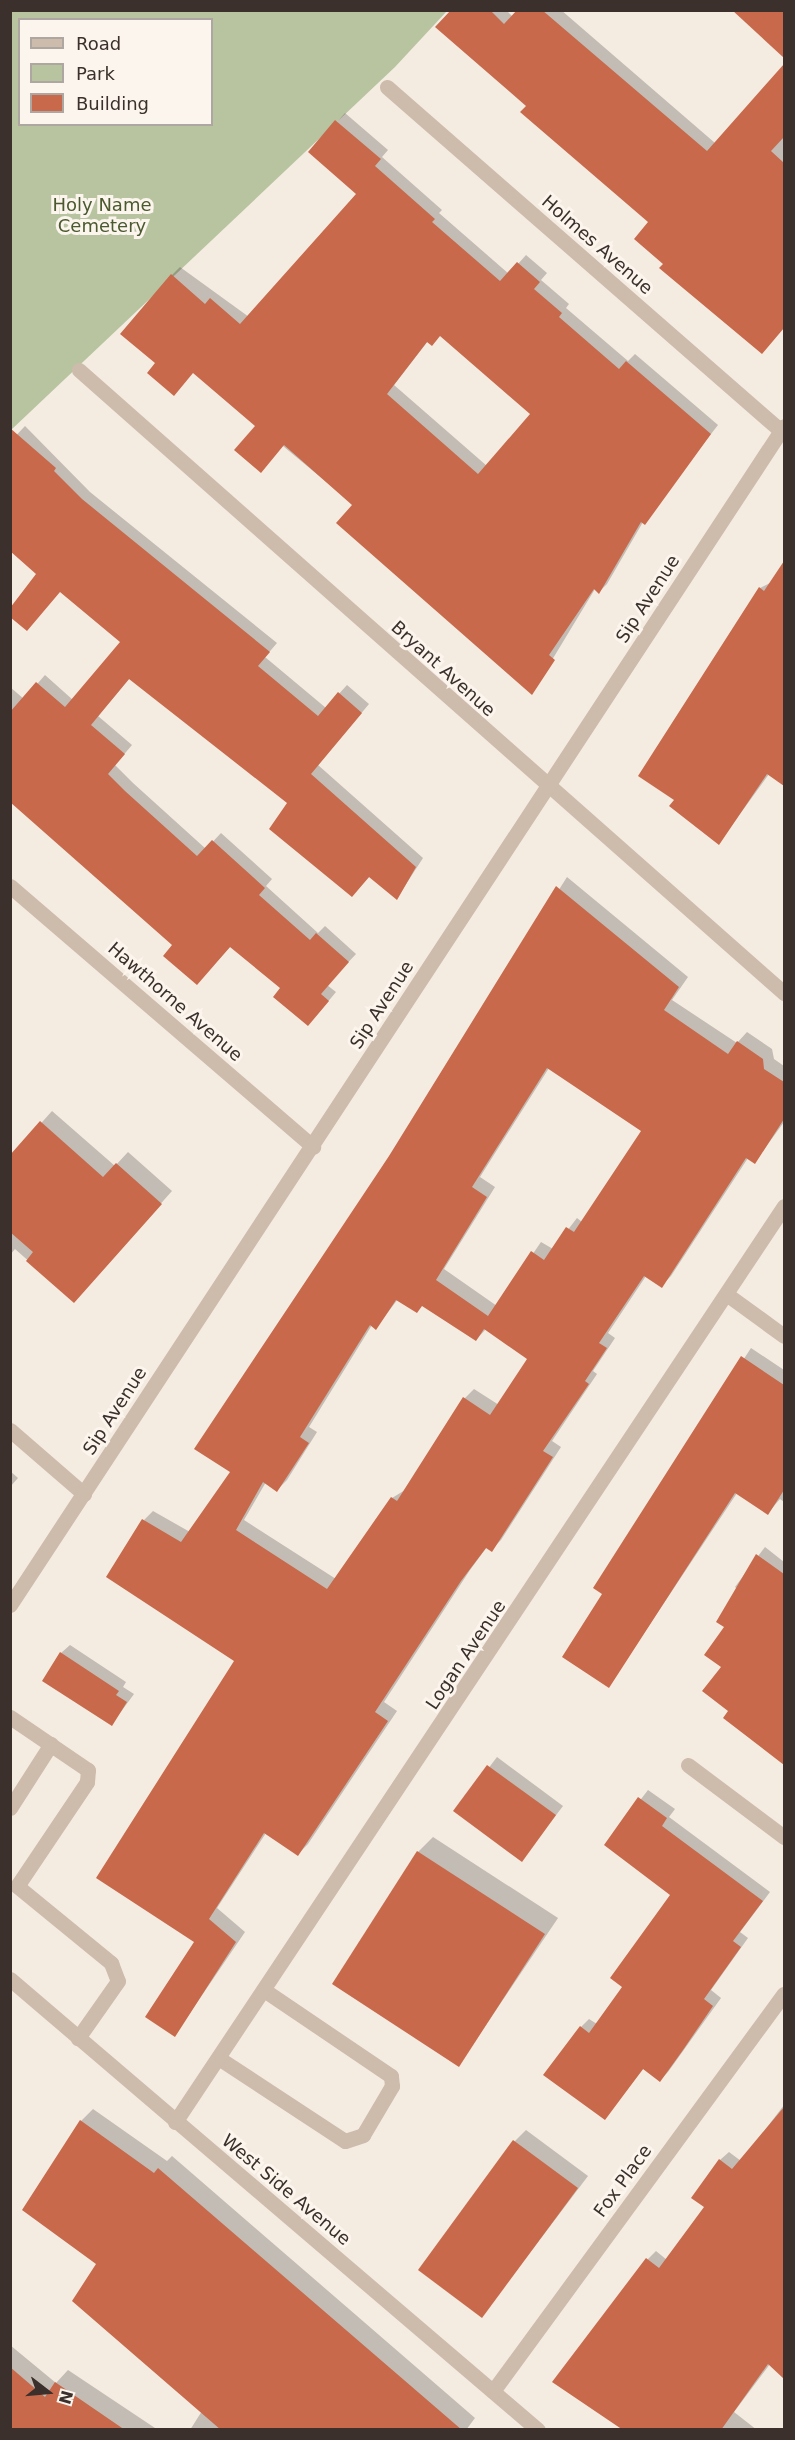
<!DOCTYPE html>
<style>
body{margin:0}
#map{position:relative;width:795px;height:2440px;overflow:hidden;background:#f4ebe1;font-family:"DejaVu Sans",sans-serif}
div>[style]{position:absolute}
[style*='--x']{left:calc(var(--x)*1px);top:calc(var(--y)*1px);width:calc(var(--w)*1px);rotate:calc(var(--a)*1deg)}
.green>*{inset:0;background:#b8c4a0}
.shadow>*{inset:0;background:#0003}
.building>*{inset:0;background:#c8694b}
.minor>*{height:15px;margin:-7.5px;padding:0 7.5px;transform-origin:7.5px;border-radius:7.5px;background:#cdbbac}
span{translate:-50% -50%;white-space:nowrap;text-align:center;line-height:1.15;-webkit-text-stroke:6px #fbf5ee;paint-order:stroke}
.park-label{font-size:18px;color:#4a5a2e}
.street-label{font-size:18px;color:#3b302b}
.frame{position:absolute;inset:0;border:12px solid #3b302b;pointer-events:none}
.legend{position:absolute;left:18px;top:18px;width:195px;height:108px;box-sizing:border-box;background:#fbf5ee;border:2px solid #aea6a0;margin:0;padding:8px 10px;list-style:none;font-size:18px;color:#3b302b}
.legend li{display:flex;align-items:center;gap:12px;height:30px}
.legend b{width:30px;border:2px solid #aea6a0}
.north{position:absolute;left:18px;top:2362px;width:60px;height:60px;-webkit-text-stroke:4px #fbf5ee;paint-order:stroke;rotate:106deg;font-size:16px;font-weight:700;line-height:24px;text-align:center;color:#3b302b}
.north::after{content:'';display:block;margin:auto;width:21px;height:27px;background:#3b302b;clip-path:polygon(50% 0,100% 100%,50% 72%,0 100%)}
</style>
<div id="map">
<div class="green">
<i style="clip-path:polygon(evenodd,11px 11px,447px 11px,395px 67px,11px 430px,11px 11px,20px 20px,212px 20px,212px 124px,20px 124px,20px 20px)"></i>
</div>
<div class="shadow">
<i style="clip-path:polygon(453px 10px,506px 10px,513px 17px,519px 10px,561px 10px,715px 143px,784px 66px,784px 275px,771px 290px,784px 302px,784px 327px,762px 352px,665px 263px,651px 222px,528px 106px)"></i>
<i style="clip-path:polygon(734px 10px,784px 10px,784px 56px)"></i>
<i style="clip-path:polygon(evenodd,345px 113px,388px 150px,382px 157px,442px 210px,439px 213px,509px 274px,526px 255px,547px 273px,541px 280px,569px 304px,566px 308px,628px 361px,635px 354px,718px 425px,643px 522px,607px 584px,599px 592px,595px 589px,532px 693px,354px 505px,194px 372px,157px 363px,172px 275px,180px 267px,249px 317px,358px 193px,337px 122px,345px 113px,441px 334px,532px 414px,487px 466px,394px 385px,428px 341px,441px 334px)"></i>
<i style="clip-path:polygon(25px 426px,90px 492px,277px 643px,265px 657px,326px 708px,347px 685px,369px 704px,318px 765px,423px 858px,397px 898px,370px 876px,356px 891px,289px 803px,130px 678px,98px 716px,132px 745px,115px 765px,133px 783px,206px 849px,221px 833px,272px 879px,266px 886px,318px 933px,325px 926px,356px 954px,327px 985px,336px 992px,316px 1016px,231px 946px,197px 983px,174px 945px,10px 801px,10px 687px,24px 699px,45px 675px,73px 700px,122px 642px,38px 573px,10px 442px)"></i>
<i style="clip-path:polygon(784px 563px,784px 784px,769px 774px,719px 843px,676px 799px,760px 588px,772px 582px)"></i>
<i style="clip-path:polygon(evenodd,567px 877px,688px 977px,672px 1000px,737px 1043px,747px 1032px,772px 1049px,774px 1059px,784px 1066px,784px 1122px,755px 1162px,748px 1158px,671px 1276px,661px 1286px,646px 1276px,608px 1333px,615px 1338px,593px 1371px,597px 1374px,552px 1441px,561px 1447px,501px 1540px,491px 1550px,487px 1547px,470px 1570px,384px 1702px,397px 1711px,308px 1844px,298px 1854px,266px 1833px,217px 1908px,245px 1932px,175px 2035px,196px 1942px,237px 1660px,144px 1520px,153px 1511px,190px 1532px,232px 1472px,390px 1156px,567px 877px,549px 1068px,643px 1131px,582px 1222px,577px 1218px,553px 1249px,541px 1242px,497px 1306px,444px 1269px,495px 1187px,480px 1177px,549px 1068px,567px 877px,398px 1299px,423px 1305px,476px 1340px,486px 1329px,530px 1359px,499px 1405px,474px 1389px,465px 1398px,405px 1490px,392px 1498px,336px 1579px,244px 1520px,266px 1482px,277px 1490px,287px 1480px,317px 1432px,309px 1427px,372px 1325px,376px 1328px,398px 1299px)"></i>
<i style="clip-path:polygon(52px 1111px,115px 1166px,128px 1152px,172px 1191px,74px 1301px,15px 1249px,10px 1255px,10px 1158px)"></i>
<i style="clip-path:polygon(751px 1348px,784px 1370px,784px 1502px,780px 1499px,768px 1513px,737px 1493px,609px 1686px,604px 1593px,595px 1587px)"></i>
<i style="clip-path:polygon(10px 1471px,18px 1478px,10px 1487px)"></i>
<i style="clip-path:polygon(765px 1547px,784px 1562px,784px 1575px,761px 1608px,784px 1626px,784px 1762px,725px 1718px,730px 1711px,723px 1667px,726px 1627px,740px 1591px,735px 1587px)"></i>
<i style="clip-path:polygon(70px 1645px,126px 1682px,123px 1687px,134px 1694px,112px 1724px,61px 1653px)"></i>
<i style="clip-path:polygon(497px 1757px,563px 1806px,522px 1860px,456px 1811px)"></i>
<i style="clip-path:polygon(648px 1790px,675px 1809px,669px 1817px,770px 1892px,740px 1932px,748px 1938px,711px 1990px,721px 1998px,668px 2072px,660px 2080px,644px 2068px,605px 2118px,581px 2027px,589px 2019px,597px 2024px,624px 1986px,672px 1894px,606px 1845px)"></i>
<i style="clip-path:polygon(433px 1837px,558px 1918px,459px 2065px,418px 1852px)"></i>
<i style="clip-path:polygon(784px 2105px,784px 2377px,770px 2364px,734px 2412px,757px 2430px,625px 2430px,648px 2259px,656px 2251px,667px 2260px,706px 2207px,720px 2160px,729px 2152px,741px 2161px)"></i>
<i style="clip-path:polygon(93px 2109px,167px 2161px,172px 2156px,475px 2418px,466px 2430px,190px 2430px,202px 2411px,98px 2264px,81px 2121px)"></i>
<i style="clip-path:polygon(526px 2130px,588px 2176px,482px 2316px,515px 2141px)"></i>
<i style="clip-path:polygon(10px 2345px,56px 2383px,68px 2370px,158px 2430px,10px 2430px)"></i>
</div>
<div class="building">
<i style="clip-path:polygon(451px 10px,490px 10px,504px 24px,517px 10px,542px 10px,707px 151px,784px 64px,784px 137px,771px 151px,784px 163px,784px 328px,762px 354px,659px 268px,663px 264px,634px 239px,648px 222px,520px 112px,526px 106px,435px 27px)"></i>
<i style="clip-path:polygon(732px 10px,784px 10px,784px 58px)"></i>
<i style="clip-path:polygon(evenodd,335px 120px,381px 159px,375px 166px,435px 219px,432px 222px,500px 281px,517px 262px,540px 282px,534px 289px,562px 313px,559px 317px,619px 369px,626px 361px,711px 434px,645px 525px,641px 522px,599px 594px,594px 589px,549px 655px,555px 660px,532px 695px,336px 523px,352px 505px,284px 445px,261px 473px,234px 450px,255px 426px,193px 373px,174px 396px,147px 373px,155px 363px,120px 334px,171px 274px,205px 304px,210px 298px,240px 324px,356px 194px,308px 152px,335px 120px,440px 336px,530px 414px,478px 474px,387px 394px,427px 342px,432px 346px,440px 336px)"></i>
<i style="clip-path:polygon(10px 428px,56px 468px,54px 471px,82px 499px,270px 652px,258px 666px,318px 716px,338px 692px,362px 713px,311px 774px,416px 867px,397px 900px,369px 877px,352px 897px,269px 829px,287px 803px,129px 679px,91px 725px,125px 754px,108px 774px,125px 791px,197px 856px,212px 840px,265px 888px,259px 895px,310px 940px,316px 933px,349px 962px,321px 994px,329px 1001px,308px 1026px,273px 997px,280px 988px,230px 947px,197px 985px,163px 956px,172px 945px,10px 802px,10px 712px,36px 682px,65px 707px,120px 642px,60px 592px,27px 631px,10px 617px,10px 608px,36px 574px,10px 551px)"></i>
<i style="clip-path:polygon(784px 561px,784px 786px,767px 774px,719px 845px,669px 806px,674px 800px,638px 776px,759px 587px,764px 591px)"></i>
<i style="clip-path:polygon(evenodd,556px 886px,679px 987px,664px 1010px,728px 1054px,737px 1041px,763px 1059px,764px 1069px,784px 1082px,784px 1119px,755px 1164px,746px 1158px,662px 1288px,644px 1276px,599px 1343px,607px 1348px,585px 1381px,589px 1384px,543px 1451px,553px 1457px,492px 1552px,486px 1548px,461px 1581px,375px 1712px,388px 1721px,298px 1856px,264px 1833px,209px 1919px,236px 1942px,175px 2037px,145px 2017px,194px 1942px,96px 1878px,234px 1661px,106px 1577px,142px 1519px,181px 1542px,230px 1472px,194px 1449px,389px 1156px,556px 886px,547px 1068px,641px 1131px,574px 1232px,566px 1227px,544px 1260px,531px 1251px,488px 1316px,436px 1280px,487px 1197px,472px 1187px,547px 1068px,556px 886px,396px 1300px,417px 1313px,422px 1306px,476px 1341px,484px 1329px,527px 1359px,490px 1415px,463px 1397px,397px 1501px,391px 1497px,327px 1589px,236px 1530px,263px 1482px,277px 1492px,309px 1443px,300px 1437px,370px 1325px,376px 1330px,396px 1300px)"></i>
<i style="clip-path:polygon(40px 1121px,103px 1177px,116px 1163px,162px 1204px,74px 1303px,26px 1261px,33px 1252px,10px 1232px,10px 1155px)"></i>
<i style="clip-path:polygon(741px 1356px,784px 1385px,784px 1490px,768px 1515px,735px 1493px,609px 1688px,562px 1657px,602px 1594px,593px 1588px)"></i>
<i style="clip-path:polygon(756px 1554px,784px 1574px,784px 1765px,723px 1718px,728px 1711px,702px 1691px,721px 1667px,704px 1655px,724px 1627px,716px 1622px)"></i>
<i style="clip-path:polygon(60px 1652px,119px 1691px,116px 1695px,127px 1702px,112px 1726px,42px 1681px)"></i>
<i style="clip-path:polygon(487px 1765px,556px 1815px,522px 1862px,453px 1811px)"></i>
<i style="clip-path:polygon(638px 1797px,667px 1818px,662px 1826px,763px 1901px,733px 1941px,741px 1947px,704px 1999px,713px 2006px,683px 2050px,660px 2082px,643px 2069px,605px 2120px,543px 2075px,580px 2026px,589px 2033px,622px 1987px,610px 1978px,670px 1895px,604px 1845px)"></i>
<i style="clip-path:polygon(417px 1851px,545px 1934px,459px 2067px,332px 1984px)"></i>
<i style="clip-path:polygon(784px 2107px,784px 2379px,768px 2364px,721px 2430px,623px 2430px,552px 2382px,646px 2258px,659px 2268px,704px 2207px,691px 2198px,719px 2159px,732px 2169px)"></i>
<i style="clip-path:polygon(80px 2120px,154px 2173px,158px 2168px,462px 2430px,221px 2430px,72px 2301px,96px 2264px,22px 2210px)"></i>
<i style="clip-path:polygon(513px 2140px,578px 2188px,482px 2318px,418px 2270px)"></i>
<i style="clip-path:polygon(10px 2367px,45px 2397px,55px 2382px,125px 2430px,10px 2430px)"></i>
</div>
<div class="minor">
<i style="--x:387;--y:87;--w:523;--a:41.12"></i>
<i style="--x:79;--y:370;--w:941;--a:41.47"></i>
<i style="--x:10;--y:886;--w:400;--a:40.7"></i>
<i style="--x:729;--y:1296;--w:68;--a:36"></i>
<i style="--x:10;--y:1430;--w:98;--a:40.9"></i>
<i style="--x:10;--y:1605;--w:1410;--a:-56.72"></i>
<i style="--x:10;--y:1717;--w:94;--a:34.2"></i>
<i style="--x:88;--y:1770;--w:12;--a:95"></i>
<i style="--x:87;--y:1782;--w:125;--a:123.9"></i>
<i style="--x:17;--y:1886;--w:122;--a:39.3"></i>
<i style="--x:111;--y:1963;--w:19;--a:69"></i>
<i style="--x:118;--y:1981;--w:70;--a:125.1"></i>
<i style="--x:688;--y:1765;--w:120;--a:36.9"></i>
<i style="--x:10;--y:1808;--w:76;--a:-57.4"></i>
<i style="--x:10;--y:1979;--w:694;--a:40.5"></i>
<i style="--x:220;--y:2059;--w:149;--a:33.3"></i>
<i style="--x:345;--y:2141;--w:19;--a:-18"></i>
<i style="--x:363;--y:2135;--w:57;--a:-59.4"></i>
<i style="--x:392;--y:2086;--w:10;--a:-96"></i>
<i style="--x:391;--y:2076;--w:153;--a:-145.9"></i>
<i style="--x:175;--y:2122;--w:1100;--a:-56.38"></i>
<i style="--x:493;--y:2391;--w:492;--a:-53.8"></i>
</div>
<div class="park-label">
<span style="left:102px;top:216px">Holy Name<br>Cemetery</span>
</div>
<div class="street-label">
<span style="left:597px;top:245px;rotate:41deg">Holmes Avenue</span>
<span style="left:648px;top:599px;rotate:-57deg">Sip Avenue</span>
<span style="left:443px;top:669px;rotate:42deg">Bryant Avenue</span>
<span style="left:175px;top:1002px;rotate:41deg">Hawthorne Avenue</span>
<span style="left:382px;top:1005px;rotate:-57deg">Sip Avenue</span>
<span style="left:115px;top:1411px;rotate:-57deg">Sip Avenue</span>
<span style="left:466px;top:1655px;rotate:-56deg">Logan Avenue</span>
<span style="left:623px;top:2181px;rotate:-54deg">Fox Place</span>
<span style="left:286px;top:2190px;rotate:40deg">West Side Avenue</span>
</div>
<div class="frame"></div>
<ul class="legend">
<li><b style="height:8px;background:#cdbbac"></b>Road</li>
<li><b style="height:16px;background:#b8c4a0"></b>Park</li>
<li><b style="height:16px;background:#c8694b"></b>Building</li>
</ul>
<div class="north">N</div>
</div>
